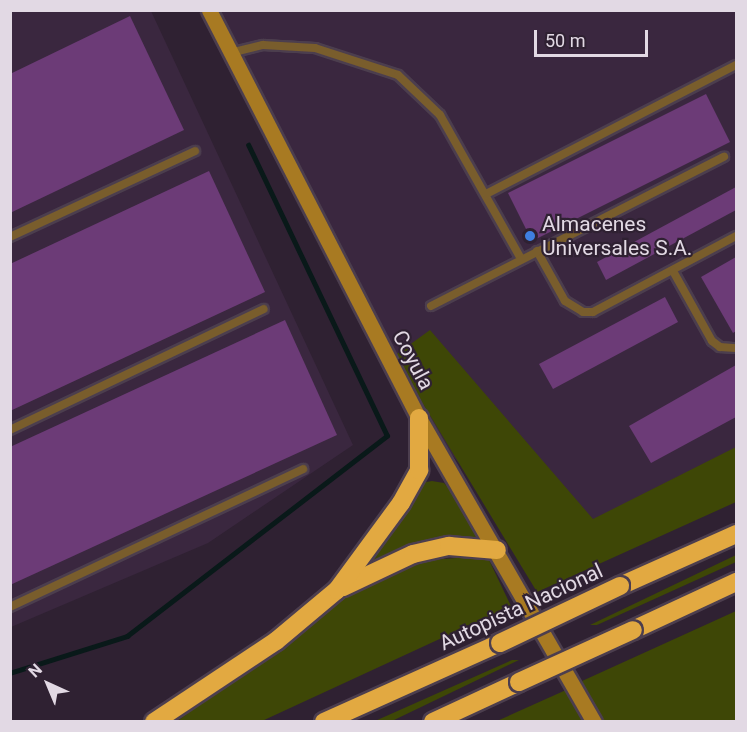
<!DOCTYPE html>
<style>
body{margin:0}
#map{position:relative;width:747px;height:732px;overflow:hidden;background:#2f2132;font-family:Roboto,sans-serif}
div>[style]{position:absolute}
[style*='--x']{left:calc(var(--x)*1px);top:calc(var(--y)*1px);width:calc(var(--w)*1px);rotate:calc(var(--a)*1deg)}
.built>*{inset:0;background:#3a273f}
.green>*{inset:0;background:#3e4706}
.stream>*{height:4.5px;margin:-2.25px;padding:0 2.25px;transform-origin:2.25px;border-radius:2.25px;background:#091919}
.building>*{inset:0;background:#6c3b77}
.roads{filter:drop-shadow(2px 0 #4c3e4e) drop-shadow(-2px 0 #4c3e4e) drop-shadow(0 2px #4c3e4e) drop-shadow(0 -2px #4c3e4e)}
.lane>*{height:8px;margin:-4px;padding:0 4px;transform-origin:4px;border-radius:4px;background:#795d2c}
.secondary>*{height:15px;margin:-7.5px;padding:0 7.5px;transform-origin:7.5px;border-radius:7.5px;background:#a87a22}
.highway>*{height:18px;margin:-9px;padding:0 9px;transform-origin:9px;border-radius:9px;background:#e2a941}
.bridges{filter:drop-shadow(2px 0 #4c3e4e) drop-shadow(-2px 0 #4c3e4e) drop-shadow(0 2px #4c3e4e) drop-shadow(0 -2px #4c3e4e)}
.highway-bridge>*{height:18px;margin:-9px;padding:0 9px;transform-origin:9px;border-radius:9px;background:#e2a941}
.dots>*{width:16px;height:16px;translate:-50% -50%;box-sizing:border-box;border:3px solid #2f2132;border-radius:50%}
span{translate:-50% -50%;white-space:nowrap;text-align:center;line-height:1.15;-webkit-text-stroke:4.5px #2f2132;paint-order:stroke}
.poi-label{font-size:21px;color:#e2d9e4}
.left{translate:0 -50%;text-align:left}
.street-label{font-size:21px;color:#e2d9e4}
.frame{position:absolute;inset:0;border:12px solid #e2d9e4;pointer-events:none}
.north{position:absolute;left:18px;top:654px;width:60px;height:60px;-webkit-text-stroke:4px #2f2132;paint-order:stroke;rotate:316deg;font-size:16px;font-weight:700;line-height:24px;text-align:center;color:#e2d9e4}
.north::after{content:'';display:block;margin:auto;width:21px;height:27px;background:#e2d9e4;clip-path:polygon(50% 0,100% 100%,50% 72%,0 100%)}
.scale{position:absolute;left:534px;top:30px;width:114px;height:27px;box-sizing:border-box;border:3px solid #e2d9e4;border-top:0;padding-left:8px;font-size:18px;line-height:21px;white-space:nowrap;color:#e2d9e4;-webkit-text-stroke:4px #2f2132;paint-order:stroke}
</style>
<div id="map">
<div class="built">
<i style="clip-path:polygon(11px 11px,151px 11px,353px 445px,208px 543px,11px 627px)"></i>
<i style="clip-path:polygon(209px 11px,736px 11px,736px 448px,536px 549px,419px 418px)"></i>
</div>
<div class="green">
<i style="clip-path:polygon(430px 330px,593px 519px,736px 447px,736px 502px,537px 592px,394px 356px)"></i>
<i style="clip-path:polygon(432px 481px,444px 483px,450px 490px,482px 539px,427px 541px,364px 564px,421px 483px)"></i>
<i style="clip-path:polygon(736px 555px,736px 562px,597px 625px,590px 625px)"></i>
<i style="clip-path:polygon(470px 557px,489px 560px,511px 606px,262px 721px,176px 722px,343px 597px,389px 573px,430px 560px)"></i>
<i style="clip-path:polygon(736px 611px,736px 721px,602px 721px,582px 681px)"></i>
<i style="clip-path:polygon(512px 660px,519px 660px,392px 721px,375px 721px)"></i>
<i style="clip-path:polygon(566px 690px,582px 721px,497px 721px)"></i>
</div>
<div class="stream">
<i style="--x:10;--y:673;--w:123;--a:-17.5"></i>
<i style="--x:127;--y:636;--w:328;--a:-37.6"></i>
<i style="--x:387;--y:436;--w:322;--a:-115.5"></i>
</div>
<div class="building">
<i style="clip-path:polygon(130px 16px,184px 130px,10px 213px,10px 74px)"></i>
<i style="clip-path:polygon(706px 94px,730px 142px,532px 241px,508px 193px)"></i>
<i style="clip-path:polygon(209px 171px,265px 292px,10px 411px,10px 264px)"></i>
<i style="clip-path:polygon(736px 187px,736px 210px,606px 280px,597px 262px)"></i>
<i style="clip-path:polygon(736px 257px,736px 331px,733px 333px,701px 277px)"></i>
<i style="clip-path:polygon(665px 297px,678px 322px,553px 389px,539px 364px)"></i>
<i style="clip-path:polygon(285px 320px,337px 435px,10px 585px,10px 447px)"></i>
<i style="clip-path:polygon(736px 365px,736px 417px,651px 463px,629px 426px)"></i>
</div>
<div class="roads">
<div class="lane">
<i style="--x:230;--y:53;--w:34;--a:-14"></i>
<i style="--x:263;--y:45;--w:52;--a:3.3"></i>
<i style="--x:315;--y:48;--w:87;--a:18"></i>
<i style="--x:398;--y:75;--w:58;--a:43.6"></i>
<i style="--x:440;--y:115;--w:165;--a:60.6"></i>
<i style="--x:486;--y:194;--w:281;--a:-27.3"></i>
<i style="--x:10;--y:237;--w:204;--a:-24.9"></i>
<i style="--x:537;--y:251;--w:57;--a:60.8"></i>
<i style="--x:565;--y:301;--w:21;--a:31"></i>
<i style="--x:583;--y:312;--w:10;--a:0"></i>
<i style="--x:593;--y:312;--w:162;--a:-28"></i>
<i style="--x:673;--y:271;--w:80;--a:60.9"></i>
<i style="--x:712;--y:341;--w:10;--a:37"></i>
<i style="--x:720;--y:347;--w:16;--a:4"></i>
<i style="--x:431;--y:306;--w:329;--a:-27"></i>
<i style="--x:10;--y:430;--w:281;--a:-25.5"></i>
<i style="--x:10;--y:607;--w:324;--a:-25.2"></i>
</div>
<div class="secondary">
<i style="--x:209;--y:10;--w:459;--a:62.8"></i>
<i style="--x:419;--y:418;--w:351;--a:60.1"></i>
</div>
<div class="highway">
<i style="--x:620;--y:586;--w:127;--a:-24.1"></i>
<i style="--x:343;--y:587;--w:77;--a:-25.2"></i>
<i style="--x:413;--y:554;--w:37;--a:-13"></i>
<i style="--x:449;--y:546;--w:48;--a:4.8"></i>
<i style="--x:633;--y:630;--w:114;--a:-25"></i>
<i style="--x:154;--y:722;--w:146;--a:-33.6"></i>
<i style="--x:276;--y:641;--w:80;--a:-39.9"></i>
<i style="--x:337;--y:590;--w:108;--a:-53.7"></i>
<i style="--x:401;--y:503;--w:38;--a:-61"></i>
<i style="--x:419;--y:470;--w:52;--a:-90"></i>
<i style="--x:324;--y:722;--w:193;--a:-24.2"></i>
<i style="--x:433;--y:722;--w:95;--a:-24.9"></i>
</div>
</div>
<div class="bridges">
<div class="highway-bridge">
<i style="--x:500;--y:643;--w:133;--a:-25.4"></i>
<i style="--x:519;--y:682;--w:125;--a:-24.5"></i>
</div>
</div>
<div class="dots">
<i style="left:530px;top:236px;background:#3f7fe0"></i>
</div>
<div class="poi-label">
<span class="left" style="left:542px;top:236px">Almacenes<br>Universales S.A.</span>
</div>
<div class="street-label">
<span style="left:413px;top:360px;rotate:62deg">Coyula</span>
<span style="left:521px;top:607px;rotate:-25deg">Autopista Nacional</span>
</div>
<div class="frame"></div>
<div class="north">N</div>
<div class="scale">50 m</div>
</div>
